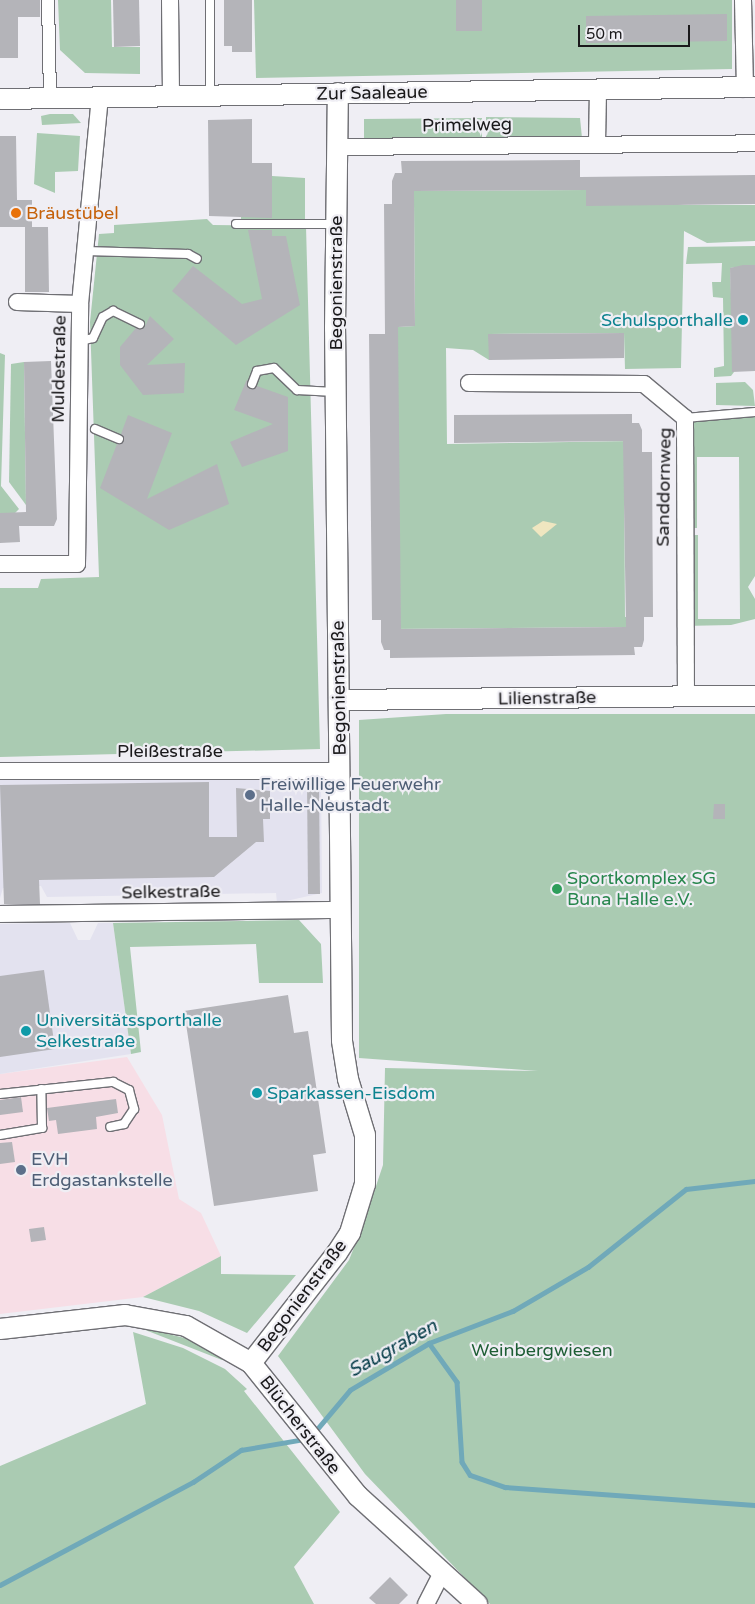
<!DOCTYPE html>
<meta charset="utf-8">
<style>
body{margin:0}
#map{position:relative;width:755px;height:1604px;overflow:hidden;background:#efeef4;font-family:"Varela Round",sans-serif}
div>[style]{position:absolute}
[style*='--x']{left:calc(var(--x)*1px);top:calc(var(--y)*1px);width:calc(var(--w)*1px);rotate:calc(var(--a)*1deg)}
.commercial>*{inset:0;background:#f7dee6}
.built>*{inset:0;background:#e3e2ef}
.green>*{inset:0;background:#aacbb2}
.sand>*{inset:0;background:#efe6c0}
.stream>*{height:4.5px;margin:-2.25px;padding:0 2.25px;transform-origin:2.25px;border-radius:2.25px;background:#70a9b9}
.building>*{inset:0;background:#b4b4b9}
.roads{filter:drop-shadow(1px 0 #6f6f74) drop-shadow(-1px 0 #6f6f74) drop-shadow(0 1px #6f6f74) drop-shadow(0 -1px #6f6f74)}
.service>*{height:8px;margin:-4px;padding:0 4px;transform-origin:4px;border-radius:4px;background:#fff}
.pedestrian>*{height:12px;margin:-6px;padding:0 6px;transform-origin:6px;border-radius:6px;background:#fff}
.minor>*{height:16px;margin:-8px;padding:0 8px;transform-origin:8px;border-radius:8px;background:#fff}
.tertiary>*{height:20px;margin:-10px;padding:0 10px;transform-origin:10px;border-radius:10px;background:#fff}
.dots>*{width:14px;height:14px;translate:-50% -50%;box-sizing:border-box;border:2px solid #efeef4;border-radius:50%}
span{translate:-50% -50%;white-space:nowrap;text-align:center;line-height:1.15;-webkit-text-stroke:4.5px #efeef4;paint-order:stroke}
.street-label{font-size:18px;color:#1a191b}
.food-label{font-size:18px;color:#c56008}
.left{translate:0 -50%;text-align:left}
.culture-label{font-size:18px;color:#0d838f}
.right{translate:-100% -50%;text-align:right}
.service-label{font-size:18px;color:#4e5e75}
.leisure-label{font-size:18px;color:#27864d}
.park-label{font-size:18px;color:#1d5d34}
.water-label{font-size:19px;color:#013945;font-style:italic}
.scale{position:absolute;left:578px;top:25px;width:112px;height:22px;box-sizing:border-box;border:2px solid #1a191b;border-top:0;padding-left:6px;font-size:15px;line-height:18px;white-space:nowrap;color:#1a191b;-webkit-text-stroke:4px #efeef4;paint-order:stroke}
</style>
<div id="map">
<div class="commercial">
<i style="clip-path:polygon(127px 1057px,162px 1115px,179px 1199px,201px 1213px,221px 1256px,143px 1297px,0 1314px,0 1074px)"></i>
</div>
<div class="built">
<i style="clip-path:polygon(0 778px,321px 778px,322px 893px,277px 903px,276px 893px,47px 897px,41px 886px,3px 888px,0 898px)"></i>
<i style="clip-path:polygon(70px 923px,78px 940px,90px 940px,98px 923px,113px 923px,131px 1054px,0 1074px,0 924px)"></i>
</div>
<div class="green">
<i style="clip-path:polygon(58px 0,111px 0,112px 47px,140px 47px,140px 74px,85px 73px,60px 50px)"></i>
<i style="clip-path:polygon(254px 0,732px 0,732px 69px,256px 78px)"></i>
<i style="clip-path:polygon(50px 114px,73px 114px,81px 123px,42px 125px,41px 116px)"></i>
<i style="clip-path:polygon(486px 117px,580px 118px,582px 138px,486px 139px)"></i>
<i style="clip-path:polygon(482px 118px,482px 139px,364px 141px,364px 119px)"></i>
<i style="clip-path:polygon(37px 133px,80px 136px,78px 171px,55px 172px,55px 193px,34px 184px)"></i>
<i style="clip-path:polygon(272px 176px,305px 178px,305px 221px,241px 221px,241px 216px,272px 216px)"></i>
<i style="clip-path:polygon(586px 190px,684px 205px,755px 205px,755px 241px,707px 243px,684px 231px,681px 368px,625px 369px,624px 333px,489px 334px,489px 360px,473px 350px,446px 348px,447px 444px,632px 441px,624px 453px,625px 617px,634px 617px,634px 627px,390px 629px,395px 327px,415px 326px,414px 204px,402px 204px,402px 191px)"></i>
<i style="clip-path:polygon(207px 219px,213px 225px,306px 226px,320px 749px,0 757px,0 588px,38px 588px,41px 579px,99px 577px,90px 322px,99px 234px,114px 233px,114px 225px)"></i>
<i style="clip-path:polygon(755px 246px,755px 265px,730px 268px,734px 372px,731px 376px,714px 377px,714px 368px,724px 366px,723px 298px,713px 297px,712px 282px,721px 282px,722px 263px,686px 264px,688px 247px)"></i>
<i style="clip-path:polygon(0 353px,5px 355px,1px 486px,19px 509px,12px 516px,0 513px)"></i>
<i style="clip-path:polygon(24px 362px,26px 505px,9px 482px,11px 364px)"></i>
<i style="clip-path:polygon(745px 382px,753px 390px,755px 406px,716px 405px,716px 383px)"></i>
<i style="clip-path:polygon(755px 413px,755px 576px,748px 587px,755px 599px,755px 619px,731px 625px,683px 626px,684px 535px,698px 535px,698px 619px,740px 619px,739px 457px,697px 457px,697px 528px,684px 528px,685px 418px)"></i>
<i style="clip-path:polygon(446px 714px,755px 714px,755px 1604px,490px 1604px,365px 1474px,278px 1356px,349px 1260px,363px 1225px,383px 1165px,385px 1068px,538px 1071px,359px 1058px,359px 720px)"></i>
<i style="clip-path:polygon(299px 920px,321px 944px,323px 983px,259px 983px,256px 944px,130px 947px,141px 1052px,131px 1054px,113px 923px)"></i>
<i style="clip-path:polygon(221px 1256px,221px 1274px,296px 1275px,247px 1333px,199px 1311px,143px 1297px)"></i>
<i style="clip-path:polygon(135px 1326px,193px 1340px,223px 1355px,222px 1360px)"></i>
<i style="clip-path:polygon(133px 1332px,183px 1348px,225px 1369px,247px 1389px,244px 1391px,340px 1512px,294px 1567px,314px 1604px,0 1604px,0 1466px,146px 1404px)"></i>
</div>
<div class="sand">
<i style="clip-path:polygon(543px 521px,557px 524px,541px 537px,532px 528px)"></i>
</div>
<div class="stream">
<i style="--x:429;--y:1343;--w:48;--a:54.3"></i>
<i style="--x:457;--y:1382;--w:80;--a:86.4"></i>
<i style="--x:462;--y:1462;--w:15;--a:58"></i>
<i style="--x:470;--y:1475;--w:37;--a:19"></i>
<i style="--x:505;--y:1487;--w:251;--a:4.1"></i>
<i style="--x:313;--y:1434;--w:57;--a:-49.9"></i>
<i style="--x:350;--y:1390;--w:92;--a:-30.7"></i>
<i style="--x:429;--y:1343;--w:90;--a:-20.9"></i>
<i style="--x:513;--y:1311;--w:87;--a:-30.4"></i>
<i style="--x:588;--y:1267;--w:125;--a:-38.5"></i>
<i style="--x:686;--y:1189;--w:69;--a:-6.6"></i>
<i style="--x:0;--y:1585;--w:219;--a:-28.1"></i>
<i style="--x:193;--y:1482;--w:58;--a:-33.7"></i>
<i style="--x:241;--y:1450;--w:65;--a:-9.8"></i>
</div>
<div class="building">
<i style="clip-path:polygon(0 0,40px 0,40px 17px,18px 17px,18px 58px,0 58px)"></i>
<i style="clip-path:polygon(113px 0,139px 0,140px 46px,114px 47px)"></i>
<i style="clip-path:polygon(224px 0,252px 0,252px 52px,232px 52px,232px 46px,224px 46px)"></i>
<i style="clip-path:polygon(456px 0,482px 0,482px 31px,456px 31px)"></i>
<i style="clip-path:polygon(727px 14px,727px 41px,586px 43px,586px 16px)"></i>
<i style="clip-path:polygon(252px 119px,252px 163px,272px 163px,272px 218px,209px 216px,208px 120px)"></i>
<i style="clip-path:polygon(0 136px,16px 136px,17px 200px,32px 200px,32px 227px,48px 227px,49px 292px,25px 292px,25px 227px,0 227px)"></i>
<i style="clip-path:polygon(580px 160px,580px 177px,755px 175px,755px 204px,586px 206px,586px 190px,414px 191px,415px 326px,398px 327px,401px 629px,626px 627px,623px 441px,454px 443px,454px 415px,632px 414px,632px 423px,639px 423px,642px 430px,642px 452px,652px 452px,653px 617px,644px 617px,644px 640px,642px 647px,634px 647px,635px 655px,390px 658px,390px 650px,384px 650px,381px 642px,381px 620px,372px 620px,369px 334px,385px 334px,384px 204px,392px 204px,392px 181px,395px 173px,402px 173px,401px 161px)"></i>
<i style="clip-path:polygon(248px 230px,272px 230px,272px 236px,286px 236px,300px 305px,236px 345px,172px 291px,193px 266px,242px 304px,262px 299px)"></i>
<i style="clip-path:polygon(743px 265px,755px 265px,755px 371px,732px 372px,730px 268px)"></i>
<i style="clip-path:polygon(150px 316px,174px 339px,147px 365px,185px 363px,184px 393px,143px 395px,120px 365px,120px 347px,136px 328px,144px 328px)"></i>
<i style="clip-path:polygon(624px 333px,624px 358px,489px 360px,488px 334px)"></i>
<i style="clip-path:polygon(51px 361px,57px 519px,54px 526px,19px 526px,20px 542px,0 543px,0 513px,26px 512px,24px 362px)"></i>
<i style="clip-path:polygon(247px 379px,250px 389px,257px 386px,288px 397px,288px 451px,242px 467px,230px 442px,273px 424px,234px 410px)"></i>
<i style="clip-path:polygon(128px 415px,172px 433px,147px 499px,217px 464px,229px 504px,169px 530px,100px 488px,117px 444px,124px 441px,121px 434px)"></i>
<i style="clip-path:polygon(307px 781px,319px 781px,320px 894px,308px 894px)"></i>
<i style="clip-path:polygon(209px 782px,209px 837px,237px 837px,236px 788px,270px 791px,270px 819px,263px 819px,264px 842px,256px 842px,214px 877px,39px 880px,40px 904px,4px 904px,0 785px)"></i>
<i style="clip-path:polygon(714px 804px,725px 804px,725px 819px,713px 819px)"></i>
<i style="clip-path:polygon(44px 970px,55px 1049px,0 1057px,0 976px)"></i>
<i style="clip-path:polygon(288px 995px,294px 1033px,308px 1031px,326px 1153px,313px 1155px,318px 1191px,214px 1206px,184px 1011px)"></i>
<i style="clip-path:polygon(21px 1097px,23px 1112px,0 1115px,0 1100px)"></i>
<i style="clip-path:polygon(116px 1099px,118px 1113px,96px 1117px,97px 1129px,58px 1134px,56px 1120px,49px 1121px,47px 1108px)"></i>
<i style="clip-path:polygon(12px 1142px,15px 1162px,0 1164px,0 1143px)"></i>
<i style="clip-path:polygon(44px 1227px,46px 1240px,31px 1242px,29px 1229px)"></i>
<i style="clip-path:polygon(390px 1577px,408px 1595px,399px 1604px,376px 1604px,369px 1598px)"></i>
</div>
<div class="roads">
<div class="service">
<i style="--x:210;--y:94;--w:94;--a:-90"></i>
<i style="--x:236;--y:224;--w:100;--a:0"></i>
<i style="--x:86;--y:251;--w:102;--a:1.7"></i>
<i style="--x:188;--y:254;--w:10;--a:29"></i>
<i style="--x:80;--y:341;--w:13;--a:-13"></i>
<i style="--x:93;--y:338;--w:23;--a:-65"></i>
<i style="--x:103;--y:317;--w:12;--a:-31"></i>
<i style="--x:113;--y:311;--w:30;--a:26"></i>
<i style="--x:252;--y:384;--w:14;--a:-69"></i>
<i style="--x:257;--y:371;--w:17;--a:-10"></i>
<i style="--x:274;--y:368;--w:32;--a:44"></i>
<i style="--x:297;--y:390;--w:38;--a:3"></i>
<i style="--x:685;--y:418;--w:70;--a:-4.9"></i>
<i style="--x:95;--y:429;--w:26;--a:23"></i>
<i style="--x:0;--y:1094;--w:114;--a:-6.1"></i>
<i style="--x:113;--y:1082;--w:18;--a:27"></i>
<i style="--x:129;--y:1090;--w:20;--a:75"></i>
<i style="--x:134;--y:1109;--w:18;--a:124"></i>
<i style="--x:124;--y:1124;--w:14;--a:168"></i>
<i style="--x:0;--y:1135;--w:43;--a:-9.5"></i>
<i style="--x:42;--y:1128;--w:39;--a:-91"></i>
</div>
<div class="pedestrian">
<i style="--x:48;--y:0;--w:99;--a:88.8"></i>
</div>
<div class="minor">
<i style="--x:170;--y:0;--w:97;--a:89.4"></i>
<i style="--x:743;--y:0;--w:89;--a:88.7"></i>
<i style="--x:597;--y:143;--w:52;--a:-88.9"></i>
<i style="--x:337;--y:147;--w:418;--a:-0.5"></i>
<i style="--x:17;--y:302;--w:63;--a:1.8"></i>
<i style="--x:469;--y:383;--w:175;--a:0.3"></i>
<i style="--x:644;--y:384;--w:53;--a:39.7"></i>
<i style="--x:685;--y:418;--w:278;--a:89.8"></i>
<i style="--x:0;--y:564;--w:77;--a:0"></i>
<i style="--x:77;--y:564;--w:260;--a:-89.3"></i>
<i style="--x:80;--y:304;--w:207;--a:-84.5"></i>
<i style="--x:0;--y:771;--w:340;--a:0"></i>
<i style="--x:0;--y:914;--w:342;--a:-0.7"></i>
<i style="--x:426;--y:1604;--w:36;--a:-63"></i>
</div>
<div class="tertiary">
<i style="--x:0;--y:99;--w:755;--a:-0.91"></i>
<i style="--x:340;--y:700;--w:415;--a:-0.6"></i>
<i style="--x:0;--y:1329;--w:126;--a:-6.4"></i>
<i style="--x:125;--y:1315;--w:62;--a:10.2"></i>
<i style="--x:186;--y:1326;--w:75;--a:29.6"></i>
<i style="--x:251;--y:1363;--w:171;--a:51.2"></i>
<i style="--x:358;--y:1496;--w:161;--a:42.2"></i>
<i style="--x:251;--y:1363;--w:140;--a:-52"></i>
<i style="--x:337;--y:1253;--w:24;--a:-57"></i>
<i style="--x:350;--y:1233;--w:51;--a:-73"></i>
<i style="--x:365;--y:1184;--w:49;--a:-90"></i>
<i style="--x:365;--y:1135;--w:59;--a:-106.9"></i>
<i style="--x:348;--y:1079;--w:39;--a:-99"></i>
<i style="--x:342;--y:1040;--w:712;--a:-90.56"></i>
<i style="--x:335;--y:328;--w:235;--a:-89.3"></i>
</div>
</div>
<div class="dots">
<i style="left:16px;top:213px;background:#e8710a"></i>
<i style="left:743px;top:320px;background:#0f9aa8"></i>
<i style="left:250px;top:795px;background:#5c6f8a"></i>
<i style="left:557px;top:889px;background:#2e9e5b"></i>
<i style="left:26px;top:1031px;background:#0f9aa8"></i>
<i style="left:257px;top:1093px;background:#0f9aa8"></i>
<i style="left:21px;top:1170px;background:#5c6f8a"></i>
</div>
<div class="street-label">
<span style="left:372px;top:93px;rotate:-1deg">Zur Saaleaue</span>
<span style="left:467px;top:125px;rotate:-1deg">Primelweg</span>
<span style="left:336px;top:283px;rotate:-90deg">Begonienstraße</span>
<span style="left:59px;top:369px;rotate:-89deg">Muldestraße</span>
<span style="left:664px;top:487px;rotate:-89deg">Sanddornweg</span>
<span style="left:339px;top:688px;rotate:-91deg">Begonienstraße</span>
<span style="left:547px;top:698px;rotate:-1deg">Lilienstraße</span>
<span style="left:170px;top:751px">Pleißestraße</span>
<span style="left:171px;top:892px;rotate:-1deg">Selkestraße</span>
<span style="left:302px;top:1296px;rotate:-53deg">Begonienstraße</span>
<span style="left:300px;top:1425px;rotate:52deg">Blücherstraße</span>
</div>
<div class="food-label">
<span class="left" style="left:26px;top:213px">Bräustübel</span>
</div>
<div class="culture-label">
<span class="right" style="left:733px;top:320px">Schulsporthalle</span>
<span class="left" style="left:36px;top:1031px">Universitätssporthalle<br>Selkestraße</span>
<span class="left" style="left:267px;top:1093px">Sparkassen-Eisdom</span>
</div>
<div class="service-label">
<span class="left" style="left:260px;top:795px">Freiwillige Feuerwehr<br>Halle-Neustadt</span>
<span class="left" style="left:31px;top:1170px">EVH<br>Erdgastankstelle</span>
</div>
<div class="leisure-label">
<span class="left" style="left:567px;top:889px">Sportkomplex SG<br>Buna Halle e.V.</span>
</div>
<div class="park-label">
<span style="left:542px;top:1350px">Weinbergwiesen</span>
</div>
<div class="water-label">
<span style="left:393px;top:1349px;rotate:-29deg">Saugraben</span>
</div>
<div class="scale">50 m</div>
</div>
